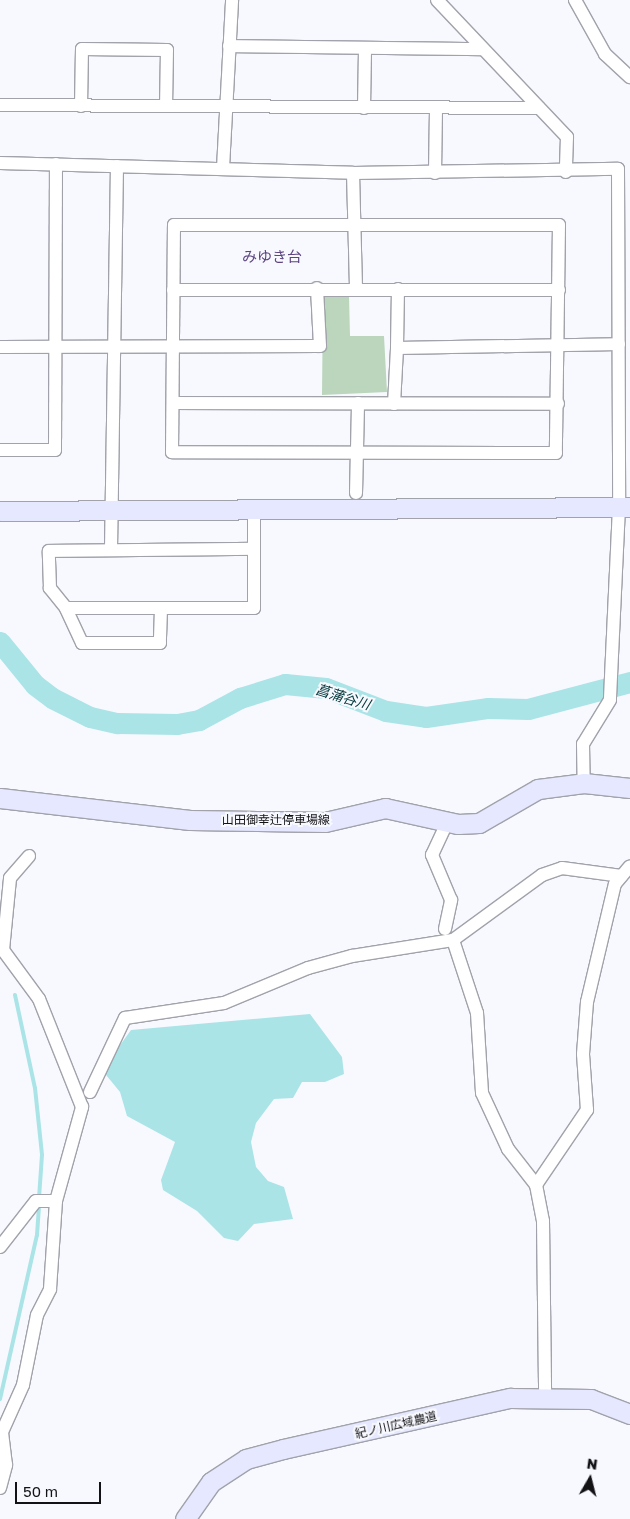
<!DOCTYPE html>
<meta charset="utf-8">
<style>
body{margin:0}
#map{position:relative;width:630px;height:1519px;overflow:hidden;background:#f8f9ff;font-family:"Golos Text","Noto Sans JP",sans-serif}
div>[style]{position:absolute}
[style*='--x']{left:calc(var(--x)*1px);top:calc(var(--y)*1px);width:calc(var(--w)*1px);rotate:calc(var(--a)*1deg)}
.green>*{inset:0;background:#bbd6bd}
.water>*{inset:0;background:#aae4e7}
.stream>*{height:4px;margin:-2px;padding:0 2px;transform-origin:2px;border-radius:2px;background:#aae4e7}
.river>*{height:21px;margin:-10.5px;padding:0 10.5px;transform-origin:10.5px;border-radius:10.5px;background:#aae4e7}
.roads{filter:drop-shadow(1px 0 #a1a2aa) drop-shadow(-1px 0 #a1a2aa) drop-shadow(0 1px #a1a2aa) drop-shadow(0 -1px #a1a2aa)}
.street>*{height:12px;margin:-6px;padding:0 6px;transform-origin:6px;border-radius:6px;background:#fff}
.secondary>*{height:19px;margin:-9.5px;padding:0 9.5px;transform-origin:9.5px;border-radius:9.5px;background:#e5e8fe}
span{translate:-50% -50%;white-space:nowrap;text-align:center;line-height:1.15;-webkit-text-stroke:4px #f8f9ff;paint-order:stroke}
.street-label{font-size:12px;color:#131316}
.water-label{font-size:14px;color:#00373a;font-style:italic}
.quarter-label{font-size:15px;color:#5d4582}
.north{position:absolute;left:565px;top:1454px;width:50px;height:50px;-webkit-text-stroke:4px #f8f9ff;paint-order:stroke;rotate:8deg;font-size:14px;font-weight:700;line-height:20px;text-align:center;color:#131316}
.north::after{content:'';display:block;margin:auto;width:18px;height:22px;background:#131316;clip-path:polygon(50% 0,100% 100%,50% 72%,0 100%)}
.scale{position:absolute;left:15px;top:1482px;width:86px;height:22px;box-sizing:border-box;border:2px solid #131316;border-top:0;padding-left:6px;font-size:15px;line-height:18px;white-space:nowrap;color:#131316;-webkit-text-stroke:4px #f8f9ff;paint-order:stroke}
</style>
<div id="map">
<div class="green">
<i style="clip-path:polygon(323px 296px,349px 296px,350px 336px,384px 336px,387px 392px,322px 395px)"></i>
</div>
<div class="water">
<i style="clip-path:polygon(310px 1014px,342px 1057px,344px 1074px,325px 1082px,302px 1082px,293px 1098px,274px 1099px,256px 1123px,251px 1142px,256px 1167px,268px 1181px,284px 1187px,293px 1219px,254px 1224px,238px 1241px,224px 1238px,197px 1211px,163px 1190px,161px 1180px,175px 1142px,127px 1116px,120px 1092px,102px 1070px,131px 1030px)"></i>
</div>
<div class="stream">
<i style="--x:15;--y:995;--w:95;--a:77.9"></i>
<i style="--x:35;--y:1088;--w:67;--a:84"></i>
<i style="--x:42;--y:1155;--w:43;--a:94"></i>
<i style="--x:0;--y:1399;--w:168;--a:-77.3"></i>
<i style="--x:37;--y:1235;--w:30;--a:-86"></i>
</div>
<div class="river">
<i style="--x:0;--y:642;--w:55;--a:50.9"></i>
<i style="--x:35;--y:685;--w:21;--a:37"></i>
<i style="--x:52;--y:698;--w:42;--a:26.6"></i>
<i style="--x:90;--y:717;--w:28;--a:13"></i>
<i style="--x:117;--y:723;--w:60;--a:1"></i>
<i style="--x:177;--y:724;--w:22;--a:-10"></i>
<i style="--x:199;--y:720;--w:47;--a:-28.2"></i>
<i style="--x:240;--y:698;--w:47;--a:-17.3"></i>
<i style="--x:285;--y:684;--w:41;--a:5.6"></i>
<i style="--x:326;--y:688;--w:64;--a:21"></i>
<i style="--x:386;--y:711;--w:40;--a:8.5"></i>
<i style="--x:426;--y:717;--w:63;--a:-8.3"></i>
<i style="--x:488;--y:708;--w:40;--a:1.4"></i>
<i style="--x:528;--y:709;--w:106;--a:-14.8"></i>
</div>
<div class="roads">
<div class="street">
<i style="--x:437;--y:0;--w:189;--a:46.5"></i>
<i style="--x:567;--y:137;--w:35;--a:92"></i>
<i style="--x:575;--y:0;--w:62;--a:60.9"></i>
<i style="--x:605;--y:54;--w:34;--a:43"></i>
<i style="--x:229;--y:46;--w:252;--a:0.7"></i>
<i style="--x:0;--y:105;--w:539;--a:0.32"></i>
<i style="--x:81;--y:106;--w:57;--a:-89"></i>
<i style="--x:82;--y:49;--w:85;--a:0.7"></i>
<i style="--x:167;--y:50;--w:56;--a:91"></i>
<i style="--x:364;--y:108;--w:59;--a:-89"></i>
<i style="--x:0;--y:163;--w:353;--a:1.6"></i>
<i style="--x:353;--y:173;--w:265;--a:-0.9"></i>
<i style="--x:618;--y:169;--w:338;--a:89.8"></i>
<i style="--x:619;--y:507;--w:193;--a:92.7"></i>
<i style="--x:610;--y:700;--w:52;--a:121.5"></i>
<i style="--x:583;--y:744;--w:39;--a:89"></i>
<i style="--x:223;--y:168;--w:168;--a:-86.9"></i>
<i style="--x:353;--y:173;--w:116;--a:88.5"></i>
<i style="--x:435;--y:173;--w:64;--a:-89.1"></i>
<i style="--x:174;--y:225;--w:385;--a:0"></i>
<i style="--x:559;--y:225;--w:228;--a:90.8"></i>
<i style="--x:556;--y:453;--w:384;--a:-179.9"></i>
<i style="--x:172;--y:452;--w:227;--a:-89.5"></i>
<i style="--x:398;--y:289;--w:59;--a:91"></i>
<i style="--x:397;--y:348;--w:222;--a:-1"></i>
<i style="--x:173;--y:290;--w:386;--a:0"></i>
<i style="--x:0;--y:347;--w:320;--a:-0.2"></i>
<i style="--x:320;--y:346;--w:58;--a:-93"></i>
<i style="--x:173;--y:403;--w:385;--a:0.1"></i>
<i style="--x:394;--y:404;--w:56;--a:-86.9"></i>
<i style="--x:0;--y:450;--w:55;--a:0"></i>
<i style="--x:55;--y:450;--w:286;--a:-89.8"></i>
<i style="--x:356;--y:493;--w:90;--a:-88.7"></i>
<i style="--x:111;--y:548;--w:382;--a:-89.1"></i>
<i style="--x:66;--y:608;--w:188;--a:0"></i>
<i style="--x:254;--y:608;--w:100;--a:-90"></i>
<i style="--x:161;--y:609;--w:34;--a:92"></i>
<i style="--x:160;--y:643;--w:78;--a:180"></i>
<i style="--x:82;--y:643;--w:38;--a:-115"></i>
<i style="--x:66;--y:608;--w:26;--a:-129"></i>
<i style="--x:50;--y:588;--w:37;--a:-92"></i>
<i style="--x:49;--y:551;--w:204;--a:-0.6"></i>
<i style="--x:445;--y:929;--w:30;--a:-78"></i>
<i style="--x:451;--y:900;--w:49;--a:-112.9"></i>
<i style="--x:432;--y:855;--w:35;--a:-65"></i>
<i style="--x:453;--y:940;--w:77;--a:71.8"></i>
<i style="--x:477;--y:1013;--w:80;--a:86.4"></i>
<i style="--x:482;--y:1093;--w:62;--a:65.1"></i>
<i style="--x:508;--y:1149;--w:46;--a:52.1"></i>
<i style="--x:536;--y:1185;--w:37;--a:79"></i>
<i style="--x:543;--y:1221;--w:175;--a:89.3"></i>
<i style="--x:90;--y:1092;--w:82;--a:-64.7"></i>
<i style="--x:125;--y:1018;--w:100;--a:-8.6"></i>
<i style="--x:224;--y:1003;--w:91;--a:-22.6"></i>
<i style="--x:308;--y:968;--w:46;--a:-15.3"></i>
<i style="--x:352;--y:956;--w:102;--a:-9"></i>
<i style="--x:453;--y:940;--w:110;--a:-36.1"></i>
<i style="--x:542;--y:875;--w:21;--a:-19"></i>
<i style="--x:562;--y:868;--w:60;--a:7.7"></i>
<i style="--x:536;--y:1185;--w:91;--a:-55.8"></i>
<i style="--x:587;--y:1110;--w:56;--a:-94.1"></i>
<i style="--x:583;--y:1054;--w:52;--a:-85.6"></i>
<i style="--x:587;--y:1002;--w:121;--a:-76.7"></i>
<i style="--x:615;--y:884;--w:23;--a:-50"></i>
<i style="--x:0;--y:1247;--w:58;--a:-52"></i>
<i style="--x:36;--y:1201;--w:20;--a:0"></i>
<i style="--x:0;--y:1488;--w:24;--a:-75"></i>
<i style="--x:6;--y:1465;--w:33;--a:-97"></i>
<i style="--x:2;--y:1432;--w:51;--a:-65.9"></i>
<i style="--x:23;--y:1385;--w:71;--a:-78.7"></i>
<i style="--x:37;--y:1315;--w:29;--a:-63"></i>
<i style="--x:50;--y:1289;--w:88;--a:-86.1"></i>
<i style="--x:56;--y:1201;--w:98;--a:-74.5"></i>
<i style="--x:82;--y:1107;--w:116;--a:-111.7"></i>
<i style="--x:39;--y:999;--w:61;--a:-126.3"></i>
<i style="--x:3;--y:950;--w:72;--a:-84.4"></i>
<i style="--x:10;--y:878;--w:29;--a:-49"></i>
</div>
<div class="secondary">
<i style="--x:0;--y:511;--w:630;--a:-0.36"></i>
<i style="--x:0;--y:798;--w:191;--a:6.6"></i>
<i style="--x:190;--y:820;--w:135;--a:0.8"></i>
<i style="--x:325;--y:822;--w:62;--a:-13.1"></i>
<i style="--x:385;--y:808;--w:75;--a:12.4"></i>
<i style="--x:458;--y:824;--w:21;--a:-3"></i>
<i style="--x:479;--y:823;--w:68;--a:-30"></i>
<i style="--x:538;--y:789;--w:46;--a:-7.4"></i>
<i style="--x:584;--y:783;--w:46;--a:6.2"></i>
<i style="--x:185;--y:1519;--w:45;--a:-54.9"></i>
<i style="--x:211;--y:1482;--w:42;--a:-33.3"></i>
<i style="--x:246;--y:1459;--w:38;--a:-15"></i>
<i style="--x:283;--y:1449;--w:233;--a:-12.7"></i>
<i style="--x:510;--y:1398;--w:81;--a:0.7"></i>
<i style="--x:591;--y:1399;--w:42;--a:21"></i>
</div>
</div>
<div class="street-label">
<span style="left:276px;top:820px">山田御幸辻停車場線</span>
<span style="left:396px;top:1425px;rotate:-13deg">紀ノ川広域農道</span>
</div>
<div class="water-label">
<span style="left:343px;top:697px;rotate:17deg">菖蒲谷川</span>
</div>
<div class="quarter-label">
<span style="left:272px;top:257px">みゆき台</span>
</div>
<div class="north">N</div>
<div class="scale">50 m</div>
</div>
